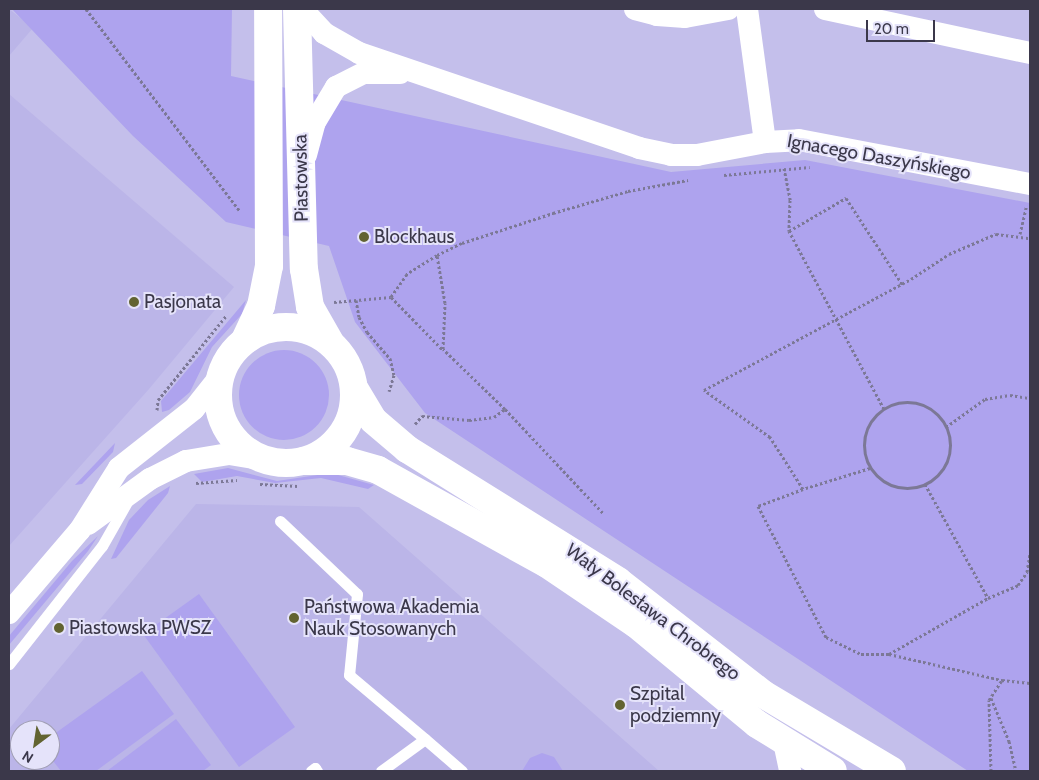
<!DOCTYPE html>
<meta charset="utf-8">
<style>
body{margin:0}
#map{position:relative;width:1039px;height:780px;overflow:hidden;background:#c4bfeb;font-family:Cabin,sans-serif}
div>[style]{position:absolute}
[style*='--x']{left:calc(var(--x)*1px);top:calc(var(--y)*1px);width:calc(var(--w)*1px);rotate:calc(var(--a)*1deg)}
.built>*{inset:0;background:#bbb5e8}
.green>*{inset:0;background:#aea3ee}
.round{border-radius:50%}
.path>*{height:3px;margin-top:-1.5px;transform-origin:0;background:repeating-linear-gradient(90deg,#7c7896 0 2.5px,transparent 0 5px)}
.path>.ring{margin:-1.5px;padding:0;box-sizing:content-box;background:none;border:3px solid #7c7896;border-radius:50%}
.service>*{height:11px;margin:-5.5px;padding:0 5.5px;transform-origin:5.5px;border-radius:5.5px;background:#fff}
.minor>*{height:22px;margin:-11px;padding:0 11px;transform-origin:11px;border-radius:11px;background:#fff}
.secondary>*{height:28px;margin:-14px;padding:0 14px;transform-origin:14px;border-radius:14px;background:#fff}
.secondary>.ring{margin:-14px;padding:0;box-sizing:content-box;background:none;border:28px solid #fff;border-radius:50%}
.dots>*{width:14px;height:14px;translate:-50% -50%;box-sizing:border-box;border:2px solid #e5e3fa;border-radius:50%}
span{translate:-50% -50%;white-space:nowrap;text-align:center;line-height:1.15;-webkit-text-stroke:4px #e5e3fa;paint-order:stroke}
.street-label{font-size:19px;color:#3b384a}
.poi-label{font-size:19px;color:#3b384a}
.left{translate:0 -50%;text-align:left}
.frame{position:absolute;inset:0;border:10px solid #3b384a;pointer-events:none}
.north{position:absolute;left:10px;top:720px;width:50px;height:50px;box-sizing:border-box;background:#e5e3fa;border:1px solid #a19fb4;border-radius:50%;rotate:211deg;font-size:14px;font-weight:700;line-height:20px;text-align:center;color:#3b384a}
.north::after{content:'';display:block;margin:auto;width:18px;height:22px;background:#626331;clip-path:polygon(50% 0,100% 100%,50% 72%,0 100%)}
.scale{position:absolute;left:866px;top:20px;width:69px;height:22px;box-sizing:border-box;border:2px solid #3b384a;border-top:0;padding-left:6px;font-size:15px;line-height:18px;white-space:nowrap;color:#3b384a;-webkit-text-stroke:4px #e5e3fa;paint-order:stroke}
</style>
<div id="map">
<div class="built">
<i style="clip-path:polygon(9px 9px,33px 28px,9px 56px)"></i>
<i style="clip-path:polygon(9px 94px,234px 287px,149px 389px,9px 546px)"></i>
<i style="clip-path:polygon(evenodd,196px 504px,359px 507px,659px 771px,9px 771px,9px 729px,196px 504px,20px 730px,50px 730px,50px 760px,20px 760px,20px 730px)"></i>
</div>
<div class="green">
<i style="clip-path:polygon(12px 9px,232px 9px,231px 76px,671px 172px,805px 160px,1030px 203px,1030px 771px,968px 771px,425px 413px,355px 322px,329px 246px,226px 222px,133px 136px)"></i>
<i style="clip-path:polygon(246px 300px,242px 314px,212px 347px,190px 392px,169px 410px,162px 412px,161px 401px)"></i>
<i class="round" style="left:239px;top:350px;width:90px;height:90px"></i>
<i style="clip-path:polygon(115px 443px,113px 452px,82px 484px,75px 485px)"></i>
<i style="clip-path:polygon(228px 468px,277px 481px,331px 473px,374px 485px,368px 489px,321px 478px,275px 483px,237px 476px,202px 482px,194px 474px)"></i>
<i style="clip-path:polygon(170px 486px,168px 493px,116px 558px,111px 559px,129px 520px,148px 500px)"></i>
<i style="clip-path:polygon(98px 536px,88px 551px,9px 645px,9px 636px,72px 561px)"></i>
<i style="clip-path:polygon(199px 594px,295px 727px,239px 767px,143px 634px)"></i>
<i style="clip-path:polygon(142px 671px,174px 714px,96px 771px,61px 771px,50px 757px,50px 737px)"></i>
<i style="clip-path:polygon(176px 719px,211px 765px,203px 771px,107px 771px)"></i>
<i style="clip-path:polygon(542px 753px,554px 757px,563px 771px,522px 771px,530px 758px)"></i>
</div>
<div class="path">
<i style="--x:86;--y:9;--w:254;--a:52.7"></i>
<i style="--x:784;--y:168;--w:33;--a:79"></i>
<i style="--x:790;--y:200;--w:31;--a:92"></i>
<i style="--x:724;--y:175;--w:86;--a:-5.3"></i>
<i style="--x:1020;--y:234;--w:28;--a:-77"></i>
<i style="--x:437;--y:255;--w:36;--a:148"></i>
<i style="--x:407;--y:274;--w:28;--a:125"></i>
<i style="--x:391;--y:297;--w:73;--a:45.6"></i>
<i style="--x:356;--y:300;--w:17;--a:80"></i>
<i style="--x:359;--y:317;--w:17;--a:62"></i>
<i style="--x:367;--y:332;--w:35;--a:49"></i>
<i style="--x:390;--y:358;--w:17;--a:77"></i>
<i style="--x:394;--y:375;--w:17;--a:107"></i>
<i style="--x:334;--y:302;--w:57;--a:-5"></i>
<i class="ring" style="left:864px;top:402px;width:83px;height:83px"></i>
<i style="--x:505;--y:409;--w:144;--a:46.7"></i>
<i style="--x:884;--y:409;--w:202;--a:-118.1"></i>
<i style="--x:789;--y:231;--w:66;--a:-30.1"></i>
<i style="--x:846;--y:198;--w:103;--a:56.9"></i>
<i style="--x:157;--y:410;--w:10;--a:-84"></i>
<i style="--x:158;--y:400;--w:108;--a:-51"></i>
<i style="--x:415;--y:424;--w:11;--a:-49"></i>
<i style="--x:422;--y:416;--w:47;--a:4.9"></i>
<i style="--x:469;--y:420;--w:25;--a:-7"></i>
<i style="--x:494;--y:417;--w:14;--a:-36"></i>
<i style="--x:505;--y:409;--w:86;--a:-135.9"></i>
<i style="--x:443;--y:349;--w:46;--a:-87.5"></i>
<i style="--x:445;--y:303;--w:49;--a:-99.5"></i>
<i style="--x:437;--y:255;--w:28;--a:-26"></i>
<i style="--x:462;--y:243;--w:96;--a:-18.2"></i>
<i style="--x:553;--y:213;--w:78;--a:-16.3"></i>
<i style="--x:628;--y:191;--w:61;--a:-10.4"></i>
<i style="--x:946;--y:427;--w:48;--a:-35.7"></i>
<i style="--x:985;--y:399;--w:25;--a:-9"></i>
<i style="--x:1010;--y:395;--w:20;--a:9"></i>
<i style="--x:870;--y:468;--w:70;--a:162.6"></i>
<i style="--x:803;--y:489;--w:62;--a:-122.4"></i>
<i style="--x:770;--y:437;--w:81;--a:-144.5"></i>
<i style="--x:704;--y:390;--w:235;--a:-28.2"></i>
<i style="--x:911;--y:279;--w:45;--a:-33.3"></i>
<i style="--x:949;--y:254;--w:51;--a:-23.1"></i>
<i style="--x:996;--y:234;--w:34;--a:7"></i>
<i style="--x:196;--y:483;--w:41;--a:-4.2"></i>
<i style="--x:260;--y:484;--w:38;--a:3"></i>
<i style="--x:925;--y:484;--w:130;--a:61.1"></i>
<i style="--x:988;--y:598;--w:33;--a:-23"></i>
<i style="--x:1018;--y:585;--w:16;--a:-55"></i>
<i style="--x:1027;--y:572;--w:20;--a:-81"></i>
<i style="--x:803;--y:489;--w:48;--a:159.3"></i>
<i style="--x:758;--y:506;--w:148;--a:62.6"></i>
<i style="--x:826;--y:637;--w:39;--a:26"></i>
<i style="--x:861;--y:654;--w:28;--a:0"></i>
<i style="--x:889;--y:654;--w:114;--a:-29.5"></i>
<i style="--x:889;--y:654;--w:116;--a:13"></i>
<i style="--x:1002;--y:680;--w:28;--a:6"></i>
<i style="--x:991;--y:698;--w:47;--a:67.3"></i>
<i style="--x:1009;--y:741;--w:31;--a:77"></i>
<i style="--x:991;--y:771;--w:71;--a:-91.6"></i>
<i style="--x:989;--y:700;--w:24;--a:-57"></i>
</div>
<div class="service">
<i style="--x:280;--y:521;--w:106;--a:43.5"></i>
<i style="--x:357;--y:594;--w:81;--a:95.6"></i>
<i style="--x:349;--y:675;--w:99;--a:40.1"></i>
<i style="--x:9;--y:664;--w:150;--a:-51.8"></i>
<i style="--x:102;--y:546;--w:51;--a:-60.4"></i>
<i style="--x:311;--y:771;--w:5;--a:-37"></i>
<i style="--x:315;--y:768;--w:4;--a:56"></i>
<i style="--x:381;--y:771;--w:54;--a:-36"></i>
<i style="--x:425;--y:739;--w:49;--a:40.9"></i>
</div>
<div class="minor">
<i style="--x:302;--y:9;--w:33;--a:47"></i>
<i style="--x:324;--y:33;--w:40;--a:29.7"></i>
<i style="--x:359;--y:53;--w:296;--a:18.7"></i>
<i style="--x:639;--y:148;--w:33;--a:12"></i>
<i style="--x:671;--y:155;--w:26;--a:0"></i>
<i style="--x:697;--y:155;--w:69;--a:-10.8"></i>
<i style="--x:765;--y:142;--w:34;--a:-3"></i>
<i style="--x:799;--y:140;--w:235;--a:10.8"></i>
<i style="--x:635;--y:9;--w:23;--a:15"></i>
<i style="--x:657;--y:15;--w:28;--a:4"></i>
<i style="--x:685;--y:17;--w:44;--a:-10.5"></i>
<i style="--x:747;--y:9;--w:134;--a:82.3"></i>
<i style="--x:825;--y:9;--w:210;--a:12.1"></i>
<i style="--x:306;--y:155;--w:34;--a:-75"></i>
<i style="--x:315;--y:122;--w:41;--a:-59"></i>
<i style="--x:336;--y:87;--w:31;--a:-27"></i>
<i style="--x:364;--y:73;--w:36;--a:0"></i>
<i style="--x:88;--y:524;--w:77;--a:-36"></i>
<i style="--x:150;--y:479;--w:40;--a:-26.6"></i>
<i style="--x:186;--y:461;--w:44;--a:-9.2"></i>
<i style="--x:229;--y:454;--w:36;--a:9"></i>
<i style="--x:9;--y:613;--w:109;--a:-49.5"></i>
<i style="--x:80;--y:530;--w:73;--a:-57.8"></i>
<i style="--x:119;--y:468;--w:95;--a:-38.2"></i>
<i style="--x:194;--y:409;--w:43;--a:-51.5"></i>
<i style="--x:784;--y:742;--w:30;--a:78"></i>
</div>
<div class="secondary">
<i style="--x:297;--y:9;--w:260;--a:88.5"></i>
<i style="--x:304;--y:269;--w:38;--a:81"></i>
<i style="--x:310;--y:307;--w:40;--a:60.3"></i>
<i class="ring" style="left:218px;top:327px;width:108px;height:108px"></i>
<i style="--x:245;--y:340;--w:38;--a:-65"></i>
<i style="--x:261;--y:306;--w:41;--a:-78.7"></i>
<i style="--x:269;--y:266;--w:257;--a:-90.2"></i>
<i style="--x:354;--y:388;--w:37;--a:59"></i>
<i style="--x:373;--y:420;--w:45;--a:40.5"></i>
<i style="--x:407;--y:449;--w:249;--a:32"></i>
<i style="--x:618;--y:581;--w:184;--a:37.9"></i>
<i style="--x:763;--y:694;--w:150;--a:30.8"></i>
<i style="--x:304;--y:461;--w:43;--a:0"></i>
<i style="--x:347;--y:461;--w:32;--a:16"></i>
<i style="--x:378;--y:470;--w:193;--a:29.1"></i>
<i style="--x:547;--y:564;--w:107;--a:34"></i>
<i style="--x:636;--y:624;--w:157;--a:39.6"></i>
<i style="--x:757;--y:724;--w:89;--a:31.7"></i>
</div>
<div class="dots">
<i style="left:364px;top:237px;background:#626331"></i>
<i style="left:134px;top:302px;background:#626331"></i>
<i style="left:294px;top:618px;background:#626331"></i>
<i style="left:59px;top:628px;background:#626331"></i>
<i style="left:620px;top:705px;background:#626331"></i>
</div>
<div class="street-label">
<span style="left:879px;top:157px;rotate:10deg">Ignacego Daszyńskiego</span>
<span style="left:301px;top:178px;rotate:-91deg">Piastowska</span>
<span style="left:653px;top:612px;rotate:37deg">Wały Bolesława Chrobrego</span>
</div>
<div class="poi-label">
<span class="left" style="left:374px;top:237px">Blockhaus</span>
<span class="left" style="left:144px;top:302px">Pasjonata</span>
<span class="left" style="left:304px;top:618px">Państwowa Akademia<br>Nauk Stosowanych</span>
<span class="left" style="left:69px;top:628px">Piastowska PWSZ</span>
<span class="left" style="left:630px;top:705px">Szpital<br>podziemny</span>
</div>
<div class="frame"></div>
<div class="north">N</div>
<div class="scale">20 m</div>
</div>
